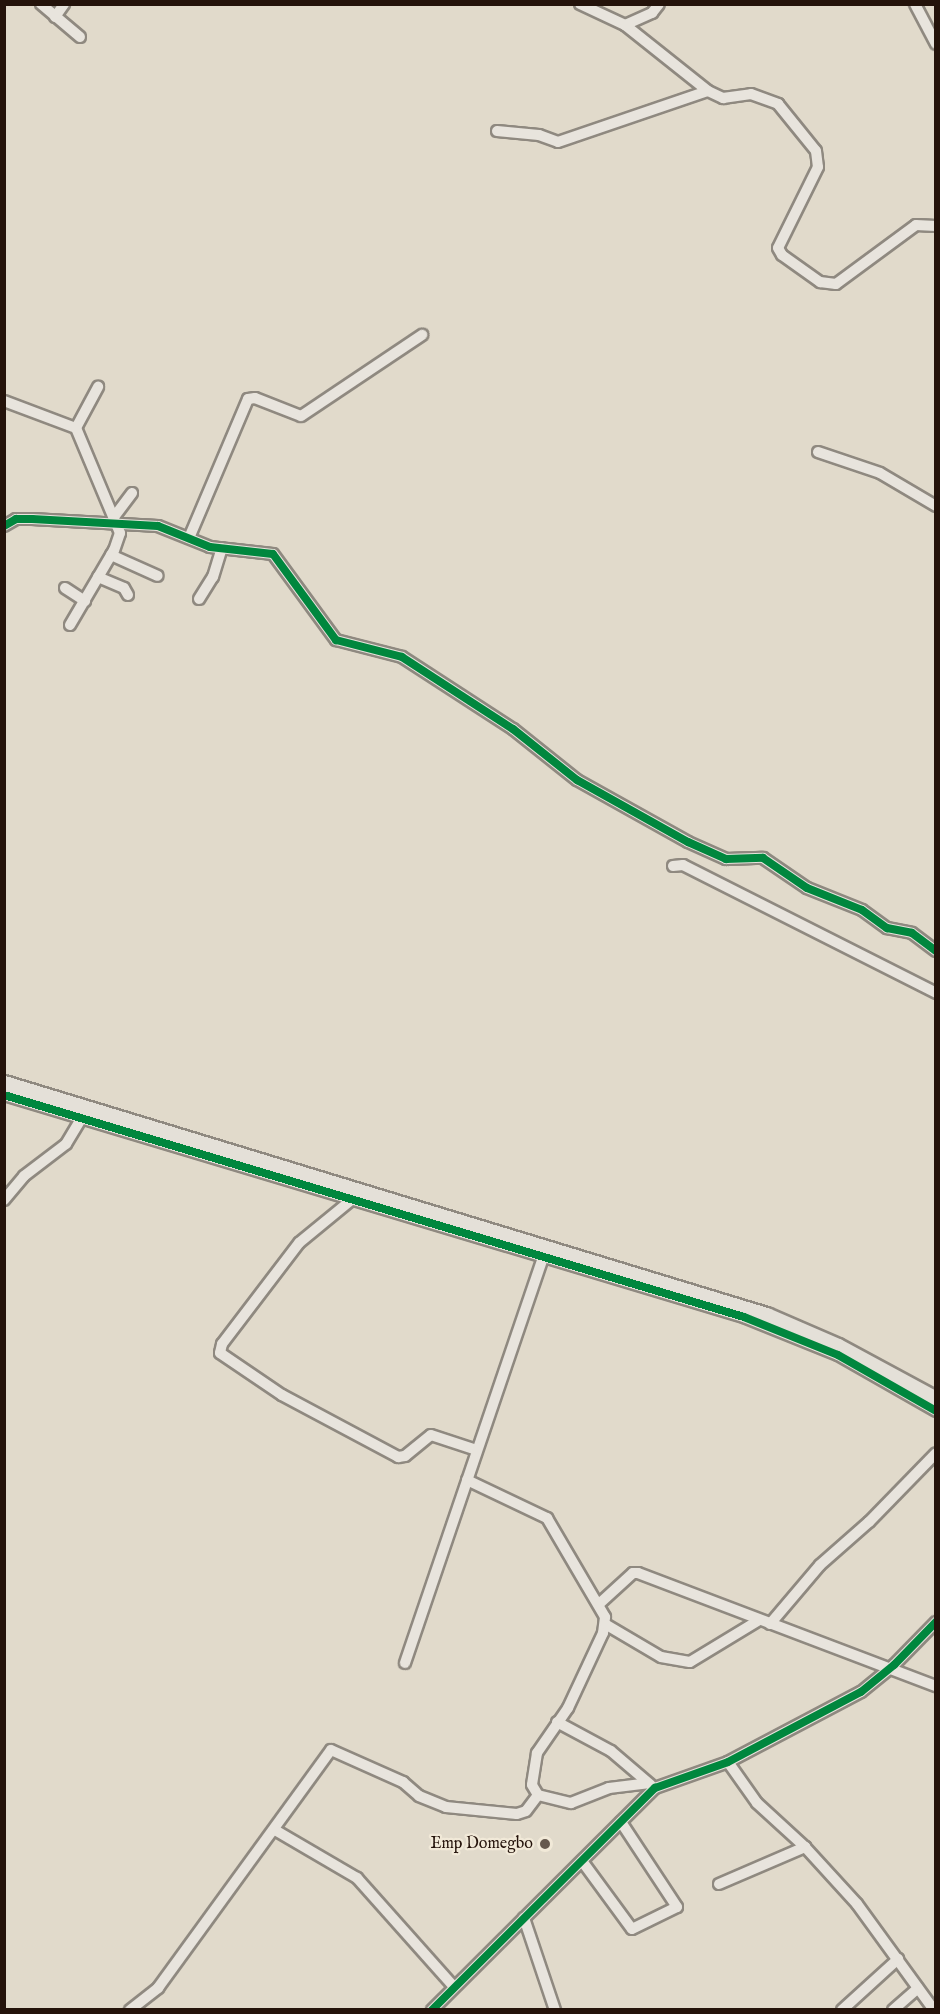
<!DOCTYPE html>
<style>
body{margin:0}
#map{position:relative;width:940px;height:2014px;overflow:hidden;background:#e1dacb;font-family:"IM FELL English",serif}
div>[style]{position:absolute}
[style*='--x']{left:calc(var(--x)*1px);top:calc(var(--y)*1px);width:calc(var(--w)*1px);rotate:calc(var(--a)*1deg)}
.roads{filter:drop-shadow(2px 0 #8f8980) drop-shadow(-2px 0 #8f8980) drop-shadow(0 2px #8f8980) drop-shadow(0 -2px #8f8980)}
.minor>*{height:10px;margin:-5px;padding:0 5px;transform-origin:5px;border-radius:5px;background:#e8e4dd}
.highway>*{height:15px;margin:-7.5px;padding:0 7.5px;transform-origin:7.5px;border-radius:7.5px;background:#e4e0d8}
.cycleway>*{height:8px;margin:-4px;padding:0 4px;transform-origin:4px;border-radius:4px;background:#00873e}
.dots>*{width:16px;height:16px;translate:-50% -50%;box-sizing:border-box;border:3px solid #f1e9d8;border-radius:50%}
span{translate:-50% -50%;white-space:nowrap;text-align:center;line-height:1.15;-webkit-text-stroke:4.5px #f1e9d8;paint-order:stroke}
.poi-label{font-size:16px;color:#24130b}
.right{translate:-100% -50%;text-align:right}
.frame{position:absolute;inset:0;border:6px solid #24130b;pointer-events:none}
</style>
<div id="map">
<div class="roads">
<div class="minor">
<i style="--x:41;--y:4;--w:51;--a:40.2"></i>
<i style="--x:580;--y:4;--w:50;--a:25"></i>
<i style="--x:625;--y:25;--w:106;--a:38.5"></i>
<i style="--x:708;--y:91;--w:17;--a:25"></i>
<i style="--x:723;--y:98;--w:28;--a:-8"></i>
<i style="--x:751;--y:94;--w:29;--a:20"></i>
<i style="--x:778;--y:104;--w:60;--a:51"></i>
<i style="--x:816;--y:151;--w:16;--a:83"></i>
<i style="--x:818;--y:167;--w:90;--a:116.3"></i>
<i style="--x:778;--y:248;--w:8;--a:60"></i>
<i style="--x:782;--y:255;--w:47;--a:35.4"></i>
<i style="--x:820;--y:282;--w:16;--a:7"></i>
<i style="--x:836;--y:284;--w:99;--a:-36.4"></i>
<i style="--x:916;--y:225;--w:20;--a:3"></i>
<i style="--x:915;--y:4;--w:45;--a:62.3"></i>
<i style="--x:55;--y:17;--w:16;--a:-55"></i>
<i style="--x:625;--y:25;--w:30;--a:-24"></i>
<i style="--x:652;--y:13;--w:11;--a:-52"></i>
<i style="--x:497;--y:131;--w:42;--a:5.4"></i>
<i style="--x:539;--y:135;--w:20;--a:20"></i>
<i style="--x:558;--y:142;--w:158;--a:-18.8"></i>
<i style="--x:4;--y:401;--w:77;--a:20.6"></i>
<i style="--x:76;--y:428;--w:114;--a:67.3"></i>
<i style="--x:120;--y:533;--w:18;--a:109"></i>
<i style="--x:114;--y:550;--w:87;--a:120.4"></i>
<i style="--x:76;--y:428;--w:47;--a:-61.8"></i>
<i style="--x:818;--y:452;--w:65;--a:18.7"></i>
<i style="--x:880;--y:473;--w:65;--a:30.5"></i>
<i style="--x:114;--y:517;--w:30;--a:-53"></i>
<i style="--x:4;--y:526;--w:14;--a:-30"></i>
<i style="--x:16;--y:519;--w:16;--a:0"></i>
<i style="--x:32;--y:519;--w:126;--a:3.2"></i>
<i style="--x:158;--y:526;--w:56;--a:22"></i>
<i style="--x:210;--y:547;--w:63;--a:6.3"></i>
<i style="--x:273;--y:554;--w:107;--a:53.8"></i>
<i style="--x:336;--y:640;--w:68;--a:14.4"></i>
<i style="--x:402;--y:657;--w:132;--a:33"></i>
<i style="--x:513;--y:729;--w:82;--a:38.6"></i>
<i style="--x:577;--y:780;--w:127;--a:29.2"></i>
<i style="--x:688;--y:842;--w:42;--a:24.1"></i>
<i style="--x:726;--y:859;--w:37;--a:-2"></i>
<i style="--x:763;--y:858;--w:53;--a:34.3"></i>
<i style="--x:807;--y:888;--w:59;--a:21.8"></i>
<i style="--x:862;--y:910;--w:31;--a:36"></i>
<i style="--x:887;--y:928;--w:25;--a:11"></i>
<i style="--x:912;--y:933;--w:30;--a:37"></i>
<i style="--x:189;--y:538;--w:151;--a:-67"></i>
<i style="--x:248;--y:399;--w:7;--a:-8"></i>
<i style="--x:255;--y:398;--w:49;--a:21.4"></i>
<i style="--x:301;--y:416;--w:146;--a:-33.8"></i>
<i style="--x:111;--y:555;--w:51;--a:24.1"></i>
<i style="--x:98;--y:577;--w:28;--a:23"></i>
<i style="--x:124;--y:588;--w:8;--a:60"></i>
<i style="--x:65;--y:588;--w:24;--a:33"></i>
<i style="--x:199;--y:599;--w:26;--a:-58"></i>
<i style="--x:213;--y:577;--w:30;--a:-73"></i>
<i style="--x:673;--y:866;--w:10;--a:-6"></i>
<i style="--x:683;--y:865;--w:284;--a:26.8"></i>
<i style="--x:4;--y:1095;--w:773;--a:16.7"></i>
<i style="--x:744;--y:1317;--w:101;--a:22"></i>
<i style="--x:838;--y:1355;--w:113;--a:29.7"></i>
<i style="--x:355;--y:1197;--w:72;--a:140.6"></i>
<i style="--x:299;--y:1243;--w:127;--a:127.3"></i>
<i style="--x:222;--y:1344;--w:9;--a:103"></i>
<i style="--x:220;--y:1353;--w:75;--a:34.1"></i>
<i style="--x:282;--y:1395;--w:132;--a:28.1"></i>
<i style="--x:398;--y:1457;--w:7;--a:-8"></i>
<i style="--x:405;--y:1456;--w:33;--a:-39"></i>
<i style="--x:431;--y:1435;--w:48;--a:18.1"></i>
<i style="--x:4;--y:1200;--w:31;--a:-50"></i>
<i style="--x:24;--y:1176;--w:53;--a:-37.3"></i>
<i style="--x:66;--y:1144;--w:27;--a:-59"></i>
<i style="--x:467;--y:1480;--w:89;--a:25.4"></i>
<i style="--x:547;--y:1518;--w:115;--a:59.6"></i>
<i style="--x:605;--y:1617;--w:16;--a:97"></i>
<i style="--x:603;--y:1633;--w:83;--a:115"></i>
<i style="--x:568;--y:1708;--w:55;--a:124.6"></i>
<i style="--x:537;--y:1753;--w:32;--a:99"></i>
<i style="--x:532;--y:1785;--w:12;--a:59"></i>
<i style="--x:538;--y:1795;--w:34;--a:14"></i>
<i style="--x:571;--y:1803;--w:41;--a:-21.5"></i>
<i style="--x:609;--y:1788;--w:39;--a:-7"></i>
<i style="--x:599;--y:1604;--w:46;--a:-42.4"></i>
<i style="--x:633;--y:1573;--w:5;--a:0"></i>
<i style="--x:638;--y:1573;--w:319;--a:20.8"></i>
<i style="--x:605;--y:1624;--w:65;--a:30.5"></i>
<i style="--x:661;--y:1657;--w:29;--a:10"></i>
<i style="--x:690;--y:1662;--w:81;--a:-31.3"></i>
<i style="--x:770;--y:1624;--w:77;--a:-49.7"></i>
<i style="--x:820;--y:1565;--w:65;--a:-41.3"></i>
<i style="--x:869;--y:1522;--w:96;--a:-45.8"></i>
<i style="--x:405;--y:1663;--w:434;--a:-71.2"></i>
<i style="--x:557;--y:1722;--w:61;--a:28.2"></i>
<i style="--x:611;--y:1751;--w:52;--a:40.4"></i>
<i style="--x:728;--y:1762;--w:50;--a:54.7"></i>
<i style="--x:757;--y:1803;--w:65;--a:42.5"></i>
<i style="--x:805;--y:1847;--w:77;--a:47.6"></i>
<i style="--x:857;--y:1904;--w:131;--a:54"></i>
<i style="--x:275;--y:1830;--w:95;--a:30.3"></i>
<i style="--x:357;--y:1878;--w:146;--a:48.3"></i>
<i style="--x:582;--y:1861;--w:84;--a:53.7"></i>
<i style="--x:632;--y:1929;--w:50;--a:-26.1"></i>
<i style="--x:677;--y:1907;--w:102;--a:-123.4"></i>
<i style="--x:719;--y:1884;--w:94;--a:-23.3"></i>
<i style="--x:524;--y:1918;--w:97;--a:71.4"></i>
<i style="--x:130;--y:2010;--w:36;--a:-38"></i>
<i style="--x:158;--y:1988;--w:294;--a:-54"></i>
<i style="--x:331;--y:1750;--w:79;--a:24"></i>
<i style="--x:403;--y:1782;--w:21;--a:41"></i>
<i style="--x:419;--y:1796;--w:29;--a:22"></i>
<i style="--x:446;--y:1807;--w:71;--a:5.6"></i>
<i style="--x:517;--y:1814;--w:9;--a:-18"></i>
<i style="--x:526;--y:1811;--w:20;--a:-53"></i>
<i style="--x:432;--y:2010;--w:315;--a:-44.9"></i>
<i style="--x:655;--y:1788;--w:77;--a:-19.6"></i>
<i style="--x:728;--y:1762;--w:150;--a:-27.8"></i>
<i style="--x:861;--y:1692;--w:43;--a:-39.3"></i>
<i style="--x:894;--y:1665;--w:60;--a:-45.7"></i>
<i style="--x:842;--y:2010;--w:76;--a:-42.3"></i>
<i style="--x:893;--y:2010;--w:33;--a:-41"></i>
</div>
<div class="highway">
<i style="--x:4;--y:1083;--w:797;--a:16.93"></i>
<i style="--x:766;--y:1315;--w:78;--a:23.3"></i>
<i style="--x:838;--y:1346;--w:111;--a:28.4"></i>
</div>
</div>
<div class="cycleway">
<i style="--x:4;--y:526;--w:14;--a:-30"></i>
<i style="--x:16;--y:519;--w:16;--a:0"></i>
<i style="--x:32;--y:519;--w:126;--a:3.2"></i>
<i style="--x:158;--y:526;--w:56;--a:22"></i>
<i style="--x:210;--y:547;--w:63;--a:6.3"></i>
<i style="--x:273;--y:554;--w:107;--a:53.8"></i>
<i style="--x:336;--y:640;--w:68;--a:14.4"></i>
<i style="--x:402;--y:657;--w:132;--a:33"></i>
<i style="--x:513;--y:729;--w:82;--a:38.6"></i>
<i style="--x:577;--y:780;--w:127;--a:29.2"></i>
<i style="--x:688;--y:842;--w:42;--a:24.1"></i>
<i style="--x:726;--y:859;--w:37;--a:-2"></i>
<i style="--x:763;--y:858;--w:53;--a:34.3"></i>
<i style="--x:807;--y:888;--w:59;--a:21.8"></i>
<i style="--x:862;--y:910;--w:31;--a:36"></i>
<i style="--x:887;--y:928;--w:25;--a:11"></i>
<i style="--x:912;--y:933;--w:30;--a:37"></i>
<i style="--x:4;--y:1095;--w:773;--a:16.7"></i>
<i style="--x:744;--y:1317;--w:101;--a:22"></i>
<i style="--x:838;--y:1355;--w:113;--a:29.7"></i>
<i style="--x:432;--y:2010;--w:315;--a:-44.9"></i>
<i style="--x:655;--y:1788;--w:77;--a:-19.6"></i>
<i style="--x:728;--y:1762;--w:150;--a:-27.8"></i>
<i style="--x:861;--y:1692;--w:43;--a:-39.3"></i>
<i style="--x:894;--y:1665;--w:60;--a:-45.7"></i>
</div>
<div class="dots">
<i style="left:545px;top:1844px;background:#66594e"></i>
</div>
<div class="poi-label">
<span class="right" style="left:533px;top:1844px">Emp Domegbo</span>
</div>
<div class="frame"></div>
</div>
